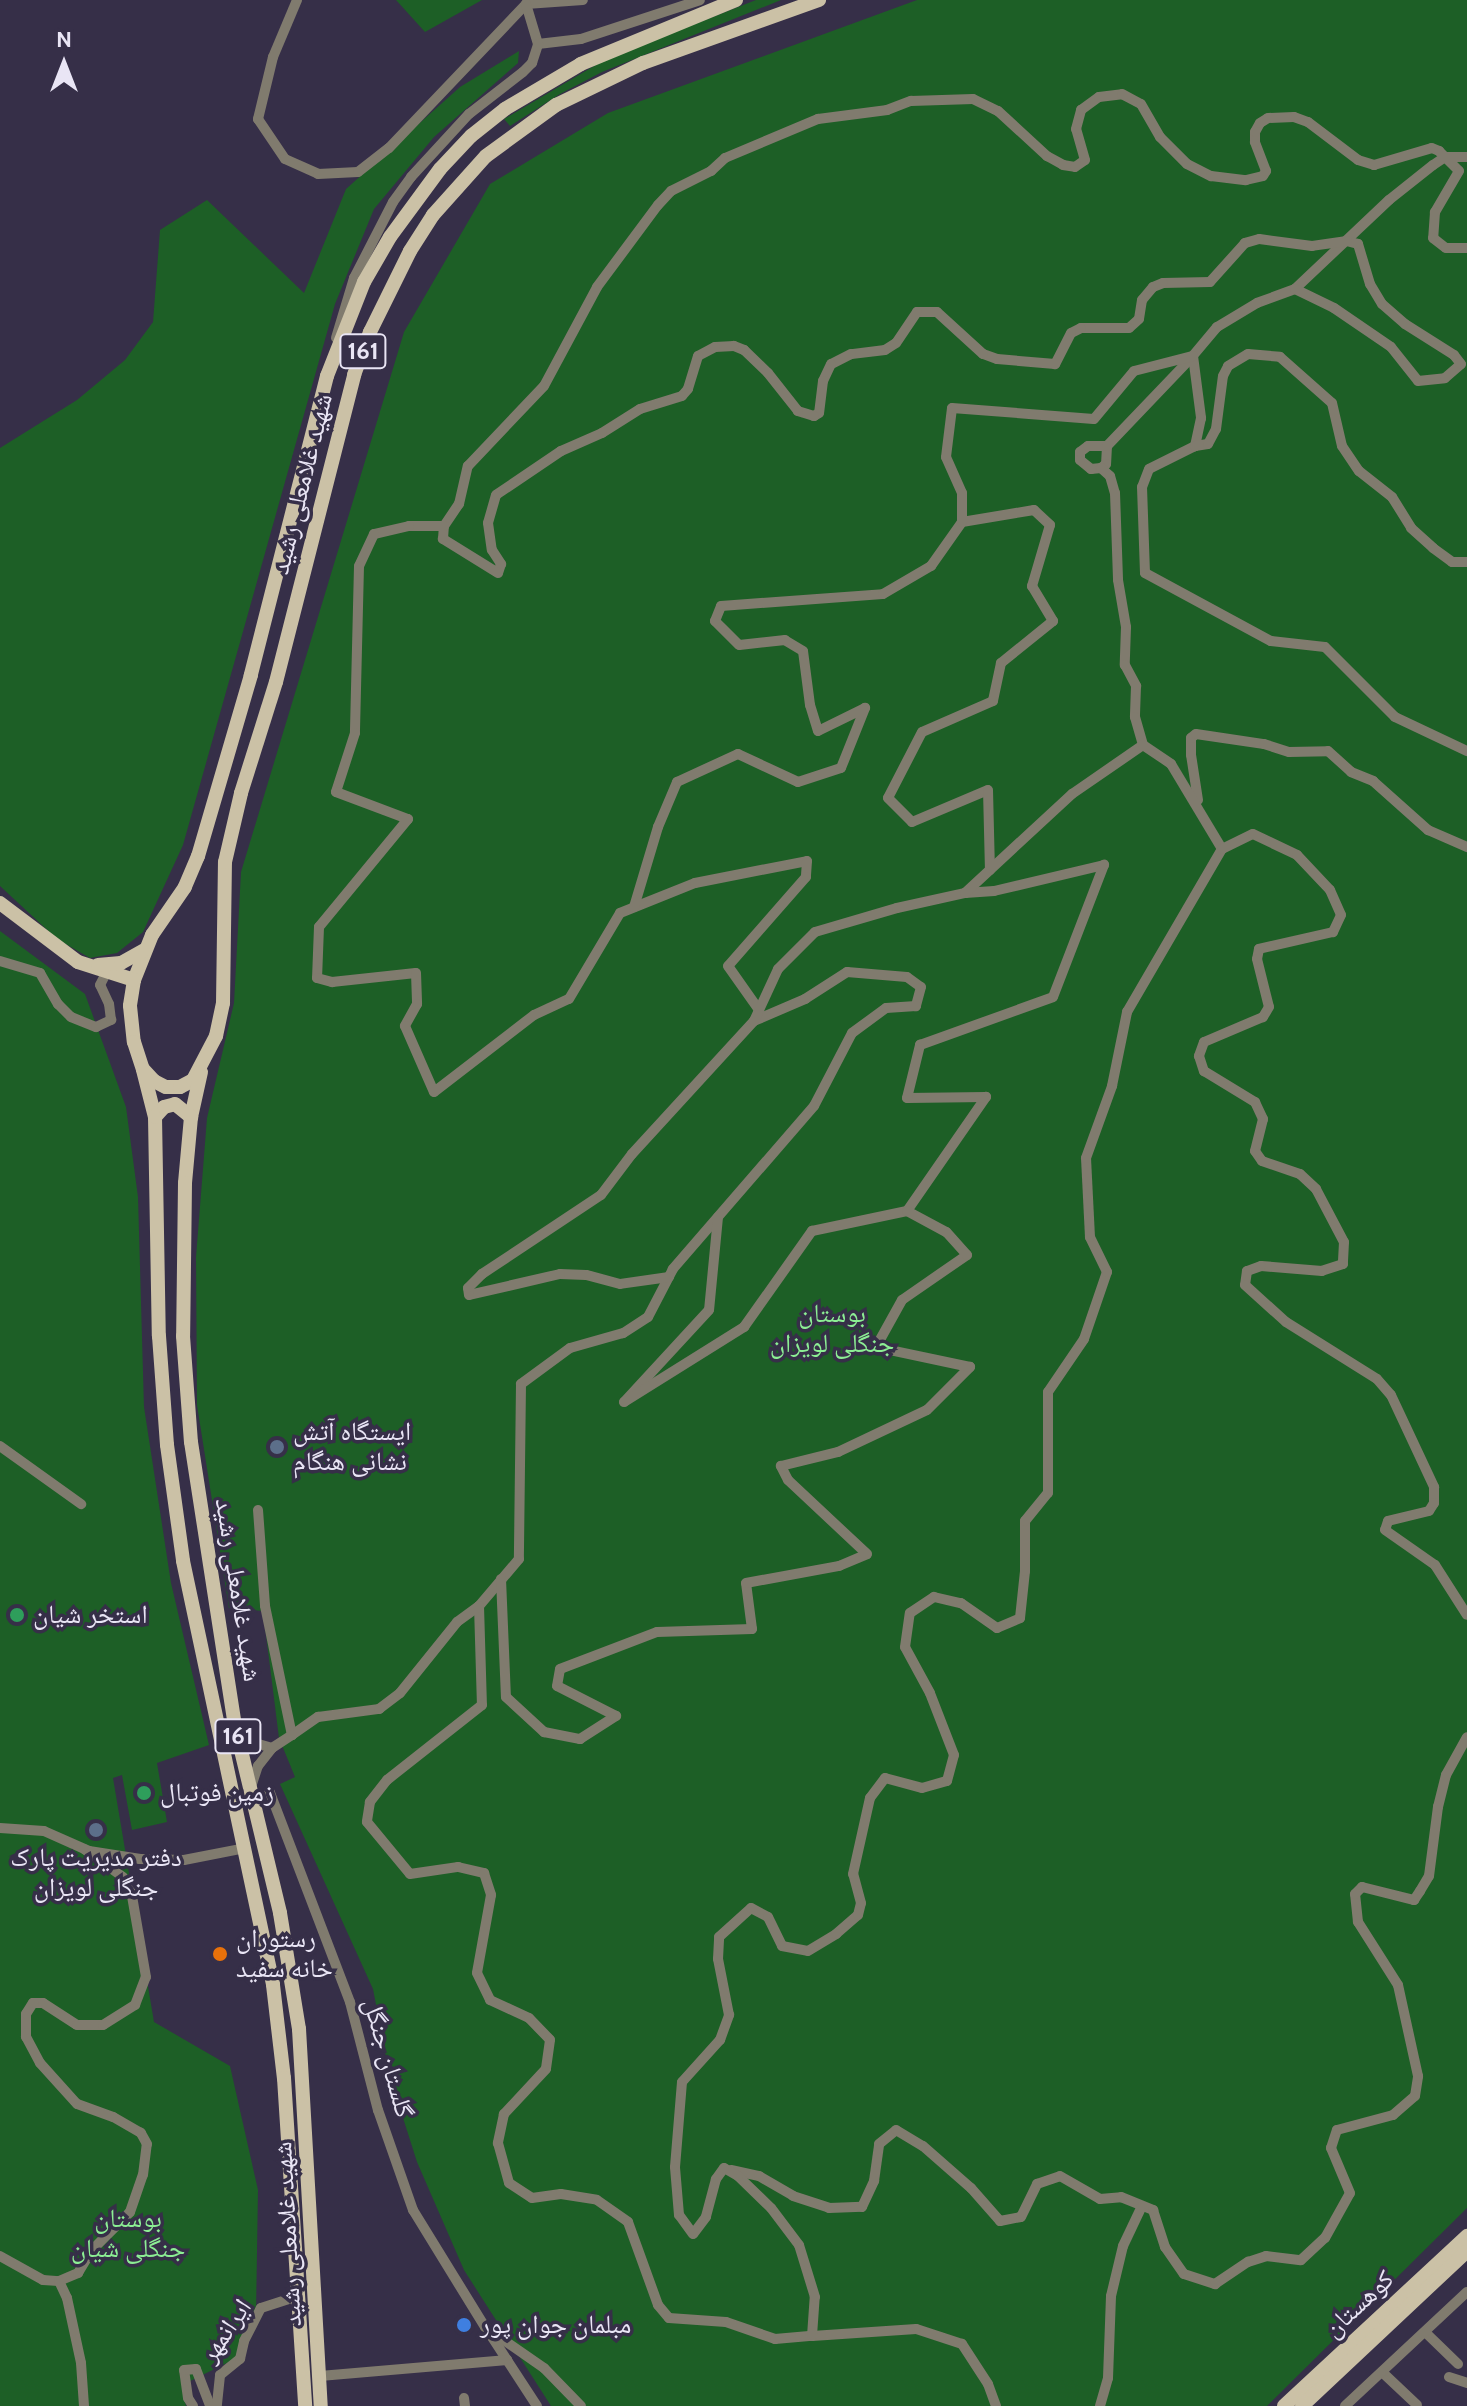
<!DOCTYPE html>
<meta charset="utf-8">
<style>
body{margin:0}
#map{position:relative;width:1467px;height:2406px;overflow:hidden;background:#362f48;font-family:Cabin,"Noto Naskh Arabic",sans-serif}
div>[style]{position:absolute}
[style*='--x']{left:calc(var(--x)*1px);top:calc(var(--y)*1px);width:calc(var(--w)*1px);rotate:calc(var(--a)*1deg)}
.green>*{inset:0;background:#1d5f26}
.minor>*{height:10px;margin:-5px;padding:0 5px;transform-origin:5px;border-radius:5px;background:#807b6e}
.major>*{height:14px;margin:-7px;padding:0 7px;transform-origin:7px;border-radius:7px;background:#cbc1a6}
.dots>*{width:22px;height:22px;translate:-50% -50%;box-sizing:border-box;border:4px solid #362f48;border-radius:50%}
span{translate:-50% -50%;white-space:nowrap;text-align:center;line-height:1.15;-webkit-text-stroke:7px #362f48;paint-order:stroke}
.shield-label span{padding:2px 6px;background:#362f48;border:2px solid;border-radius:6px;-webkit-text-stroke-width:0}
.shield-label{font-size:24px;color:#e9e5f5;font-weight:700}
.street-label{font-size:26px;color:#e9e5f5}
.park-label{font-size:26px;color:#8cef94}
.poi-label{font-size:26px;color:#e9e5f5}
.left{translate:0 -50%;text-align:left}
.north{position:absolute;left:24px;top:24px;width:80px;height:80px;-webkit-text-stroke:6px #362f48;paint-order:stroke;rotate:0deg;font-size:22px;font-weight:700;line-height:32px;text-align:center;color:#e9e5f5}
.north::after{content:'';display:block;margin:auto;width:28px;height:36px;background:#e9e5f5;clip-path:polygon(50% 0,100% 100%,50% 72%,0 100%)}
</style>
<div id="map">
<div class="green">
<i style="clip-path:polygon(396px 0,482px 0,425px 32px)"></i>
<i style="clip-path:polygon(756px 0,781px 0,602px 72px,560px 94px,510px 126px,504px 119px,606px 59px)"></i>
<i style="clip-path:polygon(917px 0,1467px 0,1467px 2208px,1267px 2406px,551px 2406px,464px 2270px,417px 2162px,390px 2077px,373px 1989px,280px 1784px,295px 1777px,279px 1738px,263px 1611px,229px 1608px,197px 1405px,196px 1257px,207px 1118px,234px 1003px,241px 872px,404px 332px,490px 184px,608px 113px)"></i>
<i style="clip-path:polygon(519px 51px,518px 63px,434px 137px,374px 209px,335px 304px,183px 845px,143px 932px,117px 953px,90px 958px,57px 939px,0 886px,0 448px,77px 400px,125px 360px,153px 322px,160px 230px,207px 200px,304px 293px,346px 189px,460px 87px)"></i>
<i style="clip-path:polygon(0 931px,85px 994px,126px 1107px,138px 1197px,144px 1407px,171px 1583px,209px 1745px,157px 1763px,167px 1822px,132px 1830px,122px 1775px,113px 1778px,154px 2022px,230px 2066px,258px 2190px,256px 2313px,235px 2359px,182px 2385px,186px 2406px,0 2406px)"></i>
</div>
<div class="minor">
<i style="--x:297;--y:0;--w:62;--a:112.8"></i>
<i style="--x:273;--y:57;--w:64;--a:103.6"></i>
<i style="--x:258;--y:119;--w:48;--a:56"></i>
<i style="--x:285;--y:159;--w:36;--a:24"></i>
<i style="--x:318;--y:174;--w:40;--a:-2.9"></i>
<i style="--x:358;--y:172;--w:39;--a:-38"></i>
<i style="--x:389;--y:148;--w:199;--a:-46.4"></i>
<i style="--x:526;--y:4;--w:57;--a:-4"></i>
<i style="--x:526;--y:4;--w:42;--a:73.3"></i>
<i style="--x:538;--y:44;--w:43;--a:-6.6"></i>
<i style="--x:581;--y:39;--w:125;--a:-18.1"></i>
<i style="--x:1467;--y:157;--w:22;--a:180"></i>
<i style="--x:1445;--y:157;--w:14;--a:146"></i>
<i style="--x:1433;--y:165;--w:56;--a:141.5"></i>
<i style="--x:1389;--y:200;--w:129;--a:136.6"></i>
<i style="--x:1295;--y:289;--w:40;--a:159.8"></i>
<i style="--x:1257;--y:303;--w:47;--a:149"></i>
<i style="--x:1217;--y:327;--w:38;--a:130"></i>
<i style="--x:1193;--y:356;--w:63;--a:82.6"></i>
<i style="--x:1201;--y:418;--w:29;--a:102"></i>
<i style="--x:1195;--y:446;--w:51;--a:153.4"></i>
<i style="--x:1149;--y:469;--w:19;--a:111"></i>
<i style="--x:1142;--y:487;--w:86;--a:88"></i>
<i style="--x:1145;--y:573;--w:143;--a:28.4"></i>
<i style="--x:1271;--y:641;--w:54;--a:6.3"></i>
<i style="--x:1325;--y:647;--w:99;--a:45"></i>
<i style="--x:1395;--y:717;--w:80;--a:25.3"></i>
<i style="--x:1295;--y:289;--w:43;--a:26"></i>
<i style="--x:1334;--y:308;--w:69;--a:34.4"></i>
<i style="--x:1391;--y:347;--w:43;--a:51.5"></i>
<i style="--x:1418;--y:381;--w:27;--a:-6"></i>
<i style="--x:1445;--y:378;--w:21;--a:-41"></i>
<i style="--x:1461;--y:364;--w:11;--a:-128"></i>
<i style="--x:1454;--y:355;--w:58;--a:-147.7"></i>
<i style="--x:1405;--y:324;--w:30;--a:-139"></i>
<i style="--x:1382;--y:304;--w:23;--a:-121"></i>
<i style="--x:1370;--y:284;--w:42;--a:-106.7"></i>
<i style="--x:1358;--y:244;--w:11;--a:-165"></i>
<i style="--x:1347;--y:241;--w:35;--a:172"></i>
<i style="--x:1312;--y:246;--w:53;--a:-172.5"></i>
<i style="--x:1259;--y:239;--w:15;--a:164"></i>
<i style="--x:1245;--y:243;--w:52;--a:131.9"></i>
<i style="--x:1210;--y:282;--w:47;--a:178.8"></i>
<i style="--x:1163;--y:283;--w:11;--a:158"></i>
<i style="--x:1153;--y:287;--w:17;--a:130"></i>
<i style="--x:1142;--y:300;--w:19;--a:99"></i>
<i style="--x:1139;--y:319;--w:13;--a:138"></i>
<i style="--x:1129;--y:328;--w:48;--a:180"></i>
<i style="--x:1081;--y:328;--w:11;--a:153"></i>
<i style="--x:1071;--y:333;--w:35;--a:117"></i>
<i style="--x:1055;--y:364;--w:58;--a:-175.1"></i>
<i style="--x:997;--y:359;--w:15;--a:-160"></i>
<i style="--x:983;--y:354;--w:62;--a:-137.6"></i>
<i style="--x:937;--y:312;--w:20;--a:180"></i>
<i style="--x:917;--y:312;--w:37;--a:124"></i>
<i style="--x:896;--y:343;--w:13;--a:148"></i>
<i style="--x:885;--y:350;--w:34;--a:173"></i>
<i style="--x:851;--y:354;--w:22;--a:153"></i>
<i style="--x:831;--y:364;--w:19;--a:115"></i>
<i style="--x:823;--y:381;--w:32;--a:97"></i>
<i style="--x:819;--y:413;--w:6;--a:149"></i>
<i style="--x:814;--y:416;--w:17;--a:-163"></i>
<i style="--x:798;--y:411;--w:48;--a:-128.3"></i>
<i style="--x:768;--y:373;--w:33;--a:-136"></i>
<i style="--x:744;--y:350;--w:11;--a:-158"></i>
<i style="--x:734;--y:346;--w:19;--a:177"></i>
<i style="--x:715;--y:347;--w:19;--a:152"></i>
<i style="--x:698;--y:356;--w:34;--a:107"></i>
<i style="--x:688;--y:389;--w:9;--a:131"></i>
<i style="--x:682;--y:396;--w:44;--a:162.8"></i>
<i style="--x:640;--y:409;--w:45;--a:147.7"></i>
<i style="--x:602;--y:433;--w:45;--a:156.3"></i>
<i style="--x:561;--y:451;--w:78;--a:145.9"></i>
<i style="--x:496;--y:495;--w:29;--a:106"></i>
<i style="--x:488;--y:523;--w:27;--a:82"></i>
<i style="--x:492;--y:550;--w:17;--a:57"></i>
<i style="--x:501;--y:564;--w:9;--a:108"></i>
<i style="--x:498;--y:573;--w:65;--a:-148.3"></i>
<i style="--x:443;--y:539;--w:13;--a:-86"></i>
<i style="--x:444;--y:526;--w:27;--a:-56"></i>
<i style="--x:459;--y:504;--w:39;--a:-77"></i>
<i style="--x:468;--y:466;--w:110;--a:-46.5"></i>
<i style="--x:544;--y:386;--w:112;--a:-61.8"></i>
<i style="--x:597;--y:287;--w:102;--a:-53.4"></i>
<i style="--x:658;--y:205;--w:19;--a:-47"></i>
<i style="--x:671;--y:191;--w:45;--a:-26.6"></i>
<i style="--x:711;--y:171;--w:19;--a:-43"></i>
<i style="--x:725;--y:158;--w:101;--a:-22.8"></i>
<i style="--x:818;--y:119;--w:70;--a:-7.4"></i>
<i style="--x:887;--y:110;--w:26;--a:-21"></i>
<i style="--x:911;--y:101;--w:62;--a:-1.8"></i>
<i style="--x:973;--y:99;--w:28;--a:26"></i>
<i style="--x:998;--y:111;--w:67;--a:42.6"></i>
<i style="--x:1047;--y:156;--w:18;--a:29"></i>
<i style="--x:1063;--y:165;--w:12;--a:9"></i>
<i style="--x:1075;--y:167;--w:12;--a:-35"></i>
<i style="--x:1085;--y:160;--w:32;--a:-106"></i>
<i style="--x:1076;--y:129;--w:20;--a:-75"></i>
<i style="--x:1081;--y:110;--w:22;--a:-36"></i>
<i style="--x:1099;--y:97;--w:23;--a:-7"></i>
<i style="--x:1122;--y:94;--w:21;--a:28"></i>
<i style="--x:1141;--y:104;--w:38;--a:60"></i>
<i style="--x:1160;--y:137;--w:38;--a:45"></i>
<i style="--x:1187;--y:164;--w:27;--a:27"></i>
<i style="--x:1211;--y:176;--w:35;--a:7"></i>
<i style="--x:1246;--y:180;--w:17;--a:-13"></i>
<i style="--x:1263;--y:176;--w:6;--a:-59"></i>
<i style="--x:1266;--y:171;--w:31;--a:-111"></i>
<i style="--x:1255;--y:142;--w:10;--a:-90"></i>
<i style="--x:1255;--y:132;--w:10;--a:-61"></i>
<i style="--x:1260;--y:123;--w:9;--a:-32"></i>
<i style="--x:1268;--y:118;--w:26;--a:-2"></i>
<i style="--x:1294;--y:117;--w:15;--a:20"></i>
<i style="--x:1308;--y:122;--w:63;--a:37.2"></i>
<i style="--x:1358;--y:160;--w:17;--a:17"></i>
<i style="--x:1374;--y:165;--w:60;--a:-16.3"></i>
<i style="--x:1432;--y:148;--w:8;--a:23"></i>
<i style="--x:1439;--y:151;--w:28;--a:45"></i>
<i style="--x:1459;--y:171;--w:48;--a:120.3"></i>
<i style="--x:1435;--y:212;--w:26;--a:94"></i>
<i style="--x:1433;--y:238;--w:16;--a:38"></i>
<i style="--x:1446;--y:248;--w:21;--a:0"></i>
<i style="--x:336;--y:338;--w:63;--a:-73.3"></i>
<i style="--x:354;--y:278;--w:85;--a:-62.8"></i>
<i style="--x:393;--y:202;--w:31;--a:-54"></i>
<i style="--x:411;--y:177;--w:86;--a:-47.4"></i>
<i style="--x:469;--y:114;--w:68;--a:-37.9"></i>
<i style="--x:523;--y:72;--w:13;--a:-45"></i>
<i style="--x:532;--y:63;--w:20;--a:-72"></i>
<i style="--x:1107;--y:446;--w:18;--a:93"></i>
<i style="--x:1106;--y:464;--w:6;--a:141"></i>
<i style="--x:1101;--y:468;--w:10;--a:174"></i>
<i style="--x:1091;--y:469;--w:14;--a:-141"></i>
<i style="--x:1080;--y:460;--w:8;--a:-90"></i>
<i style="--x:1080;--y:452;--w:10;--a:-37"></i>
<i style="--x:1088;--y:446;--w:19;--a:0"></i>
<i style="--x:1107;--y:446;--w:124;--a:-46.3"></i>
<i style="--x:1195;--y:446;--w:13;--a:-9"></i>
<i style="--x:1208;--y:444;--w:17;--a:-62"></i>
<i style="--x:1216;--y:429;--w:53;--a:-82.5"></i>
<i style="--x:1223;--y:376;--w:11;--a:-63"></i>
<i style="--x:1228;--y:366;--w:23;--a:-31"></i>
<i style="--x:1248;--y:354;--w:32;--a:5"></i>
<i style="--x:1280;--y:357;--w:69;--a:41.5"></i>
<i style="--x:1332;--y:403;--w:44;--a:76.9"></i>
<i style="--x:1342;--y:446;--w:30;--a:56"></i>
<i style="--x:1359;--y:471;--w:42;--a:38.2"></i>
<i style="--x:1392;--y:497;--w:36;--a:58"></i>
<i style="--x:1411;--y:528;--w:30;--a:42"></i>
<i style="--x:1433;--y:548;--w:24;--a:36"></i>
<i style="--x:1452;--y:562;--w:15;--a:0"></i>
<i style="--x:1101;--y:468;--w:12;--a:42"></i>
<i style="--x:1110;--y:476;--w:18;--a:74"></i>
<i style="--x:1115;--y:493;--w:87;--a:88"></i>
<i style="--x:1118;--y:580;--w:48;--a:80.3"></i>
<i style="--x:1126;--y:627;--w:38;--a:92"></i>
<i style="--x:1125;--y:665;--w:24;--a:62"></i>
<i style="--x:1136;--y:686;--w:31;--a:92"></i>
<i style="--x:1135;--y:717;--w:29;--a:74"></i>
<i style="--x:962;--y:522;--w:73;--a:-9.5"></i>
<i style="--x:1034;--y:510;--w:22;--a:43"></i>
<i style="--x:1050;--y:525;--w:64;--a:106.4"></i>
<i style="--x:1032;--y:586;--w:41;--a:59"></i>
<i style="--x:1053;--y:621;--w:67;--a:141.1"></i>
<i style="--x:1001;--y:663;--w:39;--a:102"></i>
<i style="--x:993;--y:701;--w:77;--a:156.4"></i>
<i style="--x:922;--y:732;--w:74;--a:117.3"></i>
<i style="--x:888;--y:798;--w:34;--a:45"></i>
<i style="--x:912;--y:822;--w:82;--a:-22.8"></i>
<i style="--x:988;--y:790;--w:80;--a:88.6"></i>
<i style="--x:444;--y:526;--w:35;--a:180"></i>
<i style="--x:409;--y:526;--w:36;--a:167"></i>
<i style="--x:374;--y:534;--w:35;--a:115"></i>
<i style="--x:359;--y:566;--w:167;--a:91.4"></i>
<i style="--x:355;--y:733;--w:62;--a:107.9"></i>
<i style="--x:336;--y:792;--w:77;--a:20.6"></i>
<i style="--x:408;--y:819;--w:140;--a:129.5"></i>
<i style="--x:319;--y:927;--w:51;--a:92.2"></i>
<i style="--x:317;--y:978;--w:16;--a:15"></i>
<i style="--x:332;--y:982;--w:84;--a:-6.1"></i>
<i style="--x:416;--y:973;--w:31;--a:88"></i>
<i style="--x:417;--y:1004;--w:25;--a:119"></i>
<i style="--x:405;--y:1026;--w:72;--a:66.3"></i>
<i style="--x:434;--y:1092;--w:126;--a:-37.6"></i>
<i style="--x:534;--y:1015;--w:38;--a:-25"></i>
<i style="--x:569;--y:999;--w:100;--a:-59.3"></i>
<i style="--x:620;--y:913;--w:81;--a:-21.8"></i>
<i style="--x:695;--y:883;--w:114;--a:-11.1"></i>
<i style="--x:807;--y:861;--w:16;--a:94"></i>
<i style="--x:806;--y:877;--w:118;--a:131.2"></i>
<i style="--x:728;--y:966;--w:54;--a:54.8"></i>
<i style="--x:1198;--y:800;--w:46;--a:-98.8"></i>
<i style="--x:1191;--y:755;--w:17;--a:-90"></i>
<i style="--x:1191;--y:738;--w:6;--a:-39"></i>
<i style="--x:1196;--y:734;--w:69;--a:8.4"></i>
<i style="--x:1264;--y:744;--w:26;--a:18"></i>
<i style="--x:1289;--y:752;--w:39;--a:-1"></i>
<i style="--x:1328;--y:751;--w:31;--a:42"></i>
<i style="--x:1351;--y:772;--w:24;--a:22"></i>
<i style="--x:1373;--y:781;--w:74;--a:41.7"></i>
<i style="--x:1428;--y:830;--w:43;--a:23.6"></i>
<i style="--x:634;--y:907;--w:84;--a:-73.3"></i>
<i style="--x:658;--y:827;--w:49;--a:-67.1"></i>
<i style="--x:677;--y:782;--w:67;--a:-24.7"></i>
<i style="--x:738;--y:754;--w:66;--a:25"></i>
<i style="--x:798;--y:782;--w:45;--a:-18"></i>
<i style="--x:841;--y:768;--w:65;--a:-68.2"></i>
<i style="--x:865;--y:708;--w:52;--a:153.9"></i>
<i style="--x:818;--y:731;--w:27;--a:-107"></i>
<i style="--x:810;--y:705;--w:54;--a:-97.4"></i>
<i style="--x:803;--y:651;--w:21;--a:-149"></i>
<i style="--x:785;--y:640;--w:46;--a:173.8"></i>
<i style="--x:739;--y:645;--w:34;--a:-135"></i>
<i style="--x:715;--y:621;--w:16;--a:-68"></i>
<i style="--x:721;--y:606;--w:162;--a:-4.2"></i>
<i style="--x:883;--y:594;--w:56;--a:-30.3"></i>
<i style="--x:931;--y:566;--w:54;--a:-54.8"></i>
<i style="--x:962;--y:522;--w:29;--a:-90"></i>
<i style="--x:962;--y:493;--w:39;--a:-114"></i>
<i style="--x:946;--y:457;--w:49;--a:-83"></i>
<i style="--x:952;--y:408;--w:142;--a:4.4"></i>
<i style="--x:1094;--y:419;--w:62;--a:-50.2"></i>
<i style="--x:1134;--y:371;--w:61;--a:-14.3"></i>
<i style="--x:0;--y:961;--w:42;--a:16.7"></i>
<i style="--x:40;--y:973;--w:36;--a:60"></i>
<i style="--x:58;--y:1004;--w:18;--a:45"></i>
<i style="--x:71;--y:1017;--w:27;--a:22"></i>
<i style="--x:96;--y:1027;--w:17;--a:-25"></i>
<i style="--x:111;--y:1020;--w:16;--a:-97"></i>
<i style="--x:109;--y:1004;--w:21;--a:-115"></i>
<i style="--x:100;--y:985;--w:13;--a:-63"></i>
<i style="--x:754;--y:1021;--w:56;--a:-23.3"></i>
<i style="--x:805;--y:999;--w:50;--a:-32.7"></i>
<i style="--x:847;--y:972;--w:60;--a:4.8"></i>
<i style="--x:907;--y:977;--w:17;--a:36"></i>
<i style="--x:921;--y:987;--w:20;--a:105"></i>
<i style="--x:916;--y:1006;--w:30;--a:176"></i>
<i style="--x:886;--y:1008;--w:42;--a:143.7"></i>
<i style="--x:852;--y:1033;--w:82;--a:117.5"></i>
<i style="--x:814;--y:1106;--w:216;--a:130.9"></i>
<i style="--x:673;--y:1269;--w:54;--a:117.5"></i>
<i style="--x:648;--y:1317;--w:30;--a:147"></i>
<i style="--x:623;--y:1333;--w:55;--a:164.2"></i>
<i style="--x:570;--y:1348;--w:61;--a:143.7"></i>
<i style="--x:521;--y:1384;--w:175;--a:90.7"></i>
<i style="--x:519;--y:1559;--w:62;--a:130.4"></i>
<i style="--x:479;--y:1606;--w:99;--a:88.3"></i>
<i style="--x:482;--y:1705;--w:121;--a:141.7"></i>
<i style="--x:387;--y:1780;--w:28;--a:128"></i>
<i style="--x:370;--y:1802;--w:20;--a:99"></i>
<i style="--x:367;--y:1822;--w:67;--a:50.4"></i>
<i style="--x:410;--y:1874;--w:49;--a:-8.3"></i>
<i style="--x:458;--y:1867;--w:27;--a:13"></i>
<i style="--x:484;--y:1873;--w:23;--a:72"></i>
<i style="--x:491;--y:1895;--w:79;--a:100.2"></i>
<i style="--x:477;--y:1973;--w:30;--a:64"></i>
<i style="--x:490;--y:2000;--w:43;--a:24.8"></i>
<i style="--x:529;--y:2018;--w:30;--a:46"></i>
<i style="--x:550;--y:2040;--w:29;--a:98"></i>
<i style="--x:546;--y:2069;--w:62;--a:133"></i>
<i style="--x:504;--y:2114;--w:30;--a:102"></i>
<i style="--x:498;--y:2143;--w:41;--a:74.6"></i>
<i style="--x:509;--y:2183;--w:27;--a:33"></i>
<i style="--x:532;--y:2198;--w:29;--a:-8"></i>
<i style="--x:561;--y:2194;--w:36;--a:9"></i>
<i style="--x:597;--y:2200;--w:38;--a:35"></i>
<i style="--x:628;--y:2222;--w:88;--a:70.1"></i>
<i style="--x:658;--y:2305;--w:17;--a:50"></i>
<i style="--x:669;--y:2318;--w:57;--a:4"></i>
<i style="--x:726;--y:2322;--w:52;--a:19.1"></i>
<i style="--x:775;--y:2339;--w:37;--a:-5"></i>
<i style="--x:718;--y:1217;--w:93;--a:95.5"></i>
<i style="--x:709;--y:1310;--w:125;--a:132.7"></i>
<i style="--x:624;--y:1402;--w:142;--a:-32"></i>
<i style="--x:744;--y:1327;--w:118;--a:-54.7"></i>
<i style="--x:812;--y:1231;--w:97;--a:-11.9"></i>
<i style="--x:907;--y:1211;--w:139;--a:-55.3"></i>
<i style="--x:986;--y:1097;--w:79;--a:179.3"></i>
<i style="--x:907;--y:1098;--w:55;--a:-76.2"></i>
<i style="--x:920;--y:1045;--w:141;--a:-19.8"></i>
<i style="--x:1053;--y:997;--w:142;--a:-68.9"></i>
<i style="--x:1104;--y:865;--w:113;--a:166.7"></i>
<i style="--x:994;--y:891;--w:29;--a:176"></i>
<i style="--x:669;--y:1277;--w:49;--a:171.9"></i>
<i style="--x:620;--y:1284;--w:35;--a:-165"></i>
<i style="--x:586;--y:1275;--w:26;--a:-178"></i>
<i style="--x:560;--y:1274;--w:93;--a:167"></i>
<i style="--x:469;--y:1295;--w:7;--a:-98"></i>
<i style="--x:468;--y:1288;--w:20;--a:-45"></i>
<i style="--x:482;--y:1274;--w:143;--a:-33.6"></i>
<i style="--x:601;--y:1195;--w:51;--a:-52.9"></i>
<i style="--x:632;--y:1154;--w:180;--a:-47.5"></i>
<i style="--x:754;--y:1021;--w:57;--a:-65.2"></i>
<i style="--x:778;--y:969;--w:52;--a:-45"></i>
<i style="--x:815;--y:932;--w:85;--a:-16.3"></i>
<i style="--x:897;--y:908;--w:70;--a:-12.4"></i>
<i style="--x:965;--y:893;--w:146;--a:-42.8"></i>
<i style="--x:1072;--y:794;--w:86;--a:-34.6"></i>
<i style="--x:1143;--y:745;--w:34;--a:34"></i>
<i style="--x:1171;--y:764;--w:99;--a:59"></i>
<i style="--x:0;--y:1446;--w:100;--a:35.6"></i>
<i style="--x:258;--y:1510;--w:96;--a:85.8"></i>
<i style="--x:265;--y:1606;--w:132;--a:78.2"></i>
<i style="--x:292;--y:1735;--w:32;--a:-35"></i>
<i style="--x:318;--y:1717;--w:62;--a:-7.5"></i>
<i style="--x:379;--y:1709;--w:26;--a:-37"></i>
<i style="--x:400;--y:1693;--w:91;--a:-51.2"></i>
<i style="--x:457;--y:1622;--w:27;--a:-36"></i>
<i style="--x:501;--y:1579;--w:118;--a:87.6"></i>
<i style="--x:506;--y:1697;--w:52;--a:42.6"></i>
<i style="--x:544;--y:1732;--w:37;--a:11"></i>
<i style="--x:580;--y:1739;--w:43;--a:-32.6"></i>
<i style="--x:616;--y:1716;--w:66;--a:-153"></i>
<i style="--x:557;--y:1686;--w:17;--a:-80"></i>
<i style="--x:560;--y:1669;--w:104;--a:-20.9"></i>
<i style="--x:657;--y:1632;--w:95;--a:-1.8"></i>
<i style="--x:752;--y:1629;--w:46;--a:-97.4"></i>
<i style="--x:746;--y:1583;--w:95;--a:-10.4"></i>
<i style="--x:839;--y:1566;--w:30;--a:-23"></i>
<i style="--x:867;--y:1554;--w:108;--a:-136.9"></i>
<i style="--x:788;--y:1480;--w:16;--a:-117"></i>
<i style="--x:781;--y:1466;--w:59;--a:-13.8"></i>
<i style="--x:838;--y:1452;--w:98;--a:-25.3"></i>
<i style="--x:927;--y:1410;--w:61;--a:-45"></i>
<i style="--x:970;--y:1367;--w:96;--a:-168"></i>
<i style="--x:876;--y:1347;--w:54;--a:-61"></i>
<i style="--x:902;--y:1300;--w:79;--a:-34.7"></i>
<i style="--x:967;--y:1255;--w:31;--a:-132"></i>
<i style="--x:946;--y:1232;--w:44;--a:-151.7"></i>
<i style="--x:236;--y:1729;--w:24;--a:36"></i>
<i style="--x:255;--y:1743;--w:18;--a:16"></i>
<i style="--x:252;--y:1784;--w:19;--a:-72"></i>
<i style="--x:258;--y:1766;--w:23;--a:-52"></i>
<i style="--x:272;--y:1748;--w:24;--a:-33"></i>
<i style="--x:269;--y:1790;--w:227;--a:69.1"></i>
<i style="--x:350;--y:2002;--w:112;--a:75.5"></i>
<i style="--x:378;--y:2110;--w:106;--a:70.7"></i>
<i style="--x:413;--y:2210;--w:137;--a:58.4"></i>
<i style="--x:485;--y:2327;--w:72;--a:34.8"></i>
<i style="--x:544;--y:2368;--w:53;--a:45.8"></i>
<i style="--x:0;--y:1828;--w:44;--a:3.9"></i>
<i style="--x:44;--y:1831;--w:49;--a:24"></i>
<i style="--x:89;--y:1851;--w:52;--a:8.9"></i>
<i style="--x:140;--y:1859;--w:44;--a:1.3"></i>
<i style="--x:184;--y:1860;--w:62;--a:-11.1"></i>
<i style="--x:731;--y:2170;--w:29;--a:12"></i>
<i style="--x:759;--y:2176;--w:39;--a:30"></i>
<i style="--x:793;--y:2196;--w:38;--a:18"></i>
<i style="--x:829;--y:2208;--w:33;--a:-2"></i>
<i style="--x:862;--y:2207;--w:29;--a:-65"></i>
<i style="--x:874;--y:2181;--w:37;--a:-82"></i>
<i style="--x:879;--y:2144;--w:22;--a:-39"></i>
<i style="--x:896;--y:2130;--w:31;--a:31"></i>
<i style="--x:923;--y:2146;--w:64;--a:41.2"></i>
<i style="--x:971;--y:2188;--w:44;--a:48.7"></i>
<i style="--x:1000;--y:2221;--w:21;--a:-11"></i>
<i style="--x:1021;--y:2217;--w:37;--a:-64"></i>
<i style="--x:1037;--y:2184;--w:24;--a:-19"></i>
<i style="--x:1060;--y:2176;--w:46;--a:29.9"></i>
<i style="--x:1100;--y:2199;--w:21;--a:-5"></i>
<i style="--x:1121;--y:2197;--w:35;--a:22"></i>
<i style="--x:1153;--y:2210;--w:39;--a:72"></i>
<i style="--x:1165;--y:2247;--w:33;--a:55"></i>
<i style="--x:1184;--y:2274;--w:33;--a:18"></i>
<i style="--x:1215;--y:2284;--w:40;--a:-34"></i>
<i style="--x:1248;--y:2262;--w:19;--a:-18"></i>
<i style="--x:1266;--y:2256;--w:35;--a:7"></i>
<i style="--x:1301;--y:2260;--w:33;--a:-43"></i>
<i style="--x:1325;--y:2238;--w:51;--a:-60.9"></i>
<i style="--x:1350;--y:2193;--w:49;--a:-112.9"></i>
<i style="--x:1331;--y:2148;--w:19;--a:-72"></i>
<i style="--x:1337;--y:2130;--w:58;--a:-15"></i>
<i style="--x:1393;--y:2115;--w:29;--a:-41"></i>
<i style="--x:1415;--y:2096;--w:20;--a:-81"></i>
<i style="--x:1418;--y:2076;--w:93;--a:-102.4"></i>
<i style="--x:1398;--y:1985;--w:75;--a:-122.4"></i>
<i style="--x:1358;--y:1922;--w:28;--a:-96"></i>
<i style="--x:1355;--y:1894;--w:10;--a:-45"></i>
<i style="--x:1362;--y:1887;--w:54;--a:14"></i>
<i style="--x:1414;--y:1900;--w:11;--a:-56"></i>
<i style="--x:1420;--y:1891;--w:17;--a:-59"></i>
<i style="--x:1429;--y:1876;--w:70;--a:-82.6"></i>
<i style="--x:1438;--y:1807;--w:33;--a:-76"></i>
<i style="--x:1446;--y:1775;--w:43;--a:-61.1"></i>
<i style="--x:0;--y:2256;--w:49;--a:29.2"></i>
<i style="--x:43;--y:2280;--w:16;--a:4"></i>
<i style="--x:59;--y:2281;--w:21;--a:-23"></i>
<i style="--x:78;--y:2273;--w:26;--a:-59"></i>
<i style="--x:91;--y:2251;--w:55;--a:-45"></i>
<i style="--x:130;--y:2212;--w:39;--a:-71"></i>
<i style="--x:143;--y:2175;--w:31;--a:-83"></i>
<i style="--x:147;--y:2144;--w:13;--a:-119"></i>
<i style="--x:141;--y:2133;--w:32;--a:-150"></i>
<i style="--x:113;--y:2117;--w:38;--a:-160"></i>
<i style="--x:77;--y:2104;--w:55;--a:-132.1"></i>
<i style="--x:40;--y:2063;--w:30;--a:-118"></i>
<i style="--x:26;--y:2037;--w:23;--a:-90"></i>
<i style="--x:26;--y:2014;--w:13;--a:-58"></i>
<i style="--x:33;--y:2003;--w:10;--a:0"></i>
<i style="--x:43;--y:2003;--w:40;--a:32.9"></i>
<i style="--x:77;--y:2025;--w:26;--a:0"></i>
<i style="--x:103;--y:2025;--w:38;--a:-32"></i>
<i style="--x:135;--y:2005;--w:30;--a:-69"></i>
<i style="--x:146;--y:1977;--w:88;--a:-99.8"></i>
<i style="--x:131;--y:1890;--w:15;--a:-122"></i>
<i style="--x:123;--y:1877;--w:48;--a:-144.3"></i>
<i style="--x:59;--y:2281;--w:19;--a:65"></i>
<i style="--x:67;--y:2298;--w:66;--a:77.8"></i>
<i style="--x:81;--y:2363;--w:43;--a:86"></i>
<i style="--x:1425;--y:2332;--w:46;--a:44.1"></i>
<i style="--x:490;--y:2334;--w:86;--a:56.9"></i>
<i style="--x:1382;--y:2372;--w:48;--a:43.3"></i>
<i style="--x:320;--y:2376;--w:188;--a:-4.9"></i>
<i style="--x:1449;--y:2377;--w:19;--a:18"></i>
<i style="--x:464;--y:2398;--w:8;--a:83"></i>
<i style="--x:193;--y:2406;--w:9;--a:-122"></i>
<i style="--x:188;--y:2398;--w:28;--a:-98"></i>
<i style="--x:184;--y:2370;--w:12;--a:-5"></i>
<i style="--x:196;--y:2369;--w:40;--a:69"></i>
<i style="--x:211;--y:2406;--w:6;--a:-18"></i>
<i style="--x:217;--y:2404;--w:29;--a:-84"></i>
<i style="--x:220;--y:2375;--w:26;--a:-39"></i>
<i style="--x:240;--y:2359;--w:18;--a:-77"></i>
<i style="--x:244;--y:2341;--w:37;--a:-63"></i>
<i style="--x:261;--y:2308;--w:39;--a:-18"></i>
<i style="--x:996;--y:2406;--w:23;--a:-110"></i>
<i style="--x:988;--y:2384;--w:48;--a:-123"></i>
<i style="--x:962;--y:2344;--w:48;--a:-161.9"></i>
<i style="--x:916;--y:2329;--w:104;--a:176.1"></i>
<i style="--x:812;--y:2336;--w:39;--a:-86"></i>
<i style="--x:815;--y:2297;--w:54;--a:-107.1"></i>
<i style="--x:799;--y:2245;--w:46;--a:-127.1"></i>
<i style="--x:771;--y:2208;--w:46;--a:-135.9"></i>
<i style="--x:738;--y:2176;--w:16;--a:-150"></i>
<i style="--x:724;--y:2168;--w:14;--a:126"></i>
<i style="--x:716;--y:2179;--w:39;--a:105"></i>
<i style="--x:706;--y:2217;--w:21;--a:127"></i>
<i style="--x:693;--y:2234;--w:24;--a:-126"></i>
<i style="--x:679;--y:2215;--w:48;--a:-94.8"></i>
<i style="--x:675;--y:2167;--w:85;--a:-85.3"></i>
<i style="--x:682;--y:2082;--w:57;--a:-47.9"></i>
<i style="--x:720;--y:2040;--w:27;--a:-70"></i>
<i style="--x:729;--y:2015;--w:57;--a:-101.1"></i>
<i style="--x:718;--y:1959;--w:22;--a:-87"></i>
<i style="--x:719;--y:1937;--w:43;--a:-42.2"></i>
<i style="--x:751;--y:1908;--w:19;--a:28"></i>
<i style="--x:768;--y:1917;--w:32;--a:64"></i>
<i style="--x:782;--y:1946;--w:26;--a:11"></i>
<i style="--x:808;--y:1951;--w:33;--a:-31"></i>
<i style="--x:836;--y:1934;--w:29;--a:-41"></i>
<i style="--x:858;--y:1915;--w:12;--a:-76"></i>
<i style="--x:861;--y:1903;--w:30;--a:-105"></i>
<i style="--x:853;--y:1874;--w:78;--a:-77.4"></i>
<i style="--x:870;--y:1798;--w:25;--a:-53"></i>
<i style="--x:885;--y:1778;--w:38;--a:15"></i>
<i style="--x:922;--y:1788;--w:26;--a:-16"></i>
<i style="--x:947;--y:1781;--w:27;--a:-75"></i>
<i style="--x:954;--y:1755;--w:66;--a:-111.2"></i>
<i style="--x:930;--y:1693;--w:52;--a:-118.5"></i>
<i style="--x:905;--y:1647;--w:34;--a:-82"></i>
<i style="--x:910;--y:1613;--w:29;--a:-34"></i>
<i style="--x:934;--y:1597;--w:28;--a:13"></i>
<i style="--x:961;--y:1603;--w:44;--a:34.8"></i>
<i style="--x:997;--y:1628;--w:25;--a:-23"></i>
<i style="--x:1020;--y:1618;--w:47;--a:-83.9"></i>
<i style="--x:1025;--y:1571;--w:50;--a:-90"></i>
<i style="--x:1025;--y:1521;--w:36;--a:-51"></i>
<i style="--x:1048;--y:1493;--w:101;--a:-90"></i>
<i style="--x:1048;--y:1392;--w:64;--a:-55.8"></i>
<i style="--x:1084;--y:1339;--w:71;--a:-71.1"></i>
<i style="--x:1107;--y:1272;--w:39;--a:-116"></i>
<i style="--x:1090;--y:1237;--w:79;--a:-92.9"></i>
<i style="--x:1086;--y:1158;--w:77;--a:-70.1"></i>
<i style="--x:1112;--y:1086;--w:76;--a:-78.5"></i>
<i style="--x:1127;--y:1012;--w:189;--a:-59.8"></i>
<i style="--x:1222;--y:849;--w:34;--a:-26"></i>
<i style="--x:1253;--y:834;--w:49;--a:25.5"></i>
<i style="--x:1297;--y:855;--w:48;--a:46.7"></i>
<i style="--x:1330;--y:890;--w:27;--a:66"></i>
<i style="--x:1341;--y:915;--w:19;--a:115"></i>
<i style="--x:1333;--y:932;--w:76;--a:167.1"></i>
<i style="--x:1259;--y:949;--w:10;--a:101"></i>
<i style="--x:1257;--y:959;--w:49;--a:76"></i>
<i style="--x:1269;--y:1007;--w:12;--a:121"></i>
<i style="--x:1263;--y:1017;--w:64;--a:157"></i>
<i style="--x:1204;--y:1042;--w:15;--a:110"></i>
<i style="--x:1199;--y:1056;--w:16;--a:72"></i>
<i style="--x:1204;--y:1071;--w:60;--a:31.3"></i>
<i style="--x:1255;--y:1102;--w:19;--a:65"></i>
<i style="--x:1263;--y:1119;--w:33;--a:104"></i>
<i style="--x:1255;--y:1151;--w:12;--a:55"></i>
<i style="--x:1262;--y:1161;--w:40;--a:18.9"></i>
<i style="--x:1300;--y:1174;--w:22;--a:43"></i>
<i style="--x:1316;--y:1189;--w:60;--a:62.2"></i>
<i style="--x:1344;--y:1242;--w:22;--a:93"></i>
<i style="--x:1343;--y:1264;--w:22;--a:162"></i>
<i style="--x:1322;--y:1271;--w:61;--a:-175.3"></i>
<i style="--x:1261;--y:1266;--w:15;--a:160"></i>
<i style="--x:1247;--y:1271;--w:14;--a:98"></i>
<i style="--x:1245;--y:1285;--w:55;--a:42.1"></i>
<i style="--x:1286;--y:1322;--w:107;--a:32.1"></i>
<i style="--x:1377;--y:1379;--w:21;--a:49"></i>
<i style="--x:1391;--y:1395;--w:102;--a:64.9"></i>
<i style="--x:1434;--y:1487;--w:16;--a:90"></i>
<i style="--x:1434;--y:1503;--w:9;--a:122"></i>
<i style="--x:1429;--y:1511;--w:42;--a:166.3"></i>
<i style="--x:1388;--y:1521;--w:9;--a:108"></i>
<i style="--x:1385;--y:1530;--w:61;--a:35"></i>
<i style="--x:1435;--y:1565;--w:59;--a:57.4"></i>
<i style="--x:1100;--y:2406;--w:29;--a:-74"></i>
<i style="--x:1108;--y:2378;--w:82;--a:-87.9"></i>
<i style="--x:1111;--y:2296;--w:51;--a:-76.5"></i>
<i style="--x:1123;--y:2246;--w:42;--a:-64.7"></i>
<i style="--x:1345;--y:2406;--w:167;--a:-43.1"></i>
</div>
<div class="major">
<i style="--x:736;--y:0;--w:168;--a:157.6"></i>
<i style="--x:581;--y:64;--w:88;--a:149.4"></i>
<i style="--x:505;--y:109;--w:43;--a:141.5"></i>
<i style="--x:471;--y:136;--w:45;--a:133.2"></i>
<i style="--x:440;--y:169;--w:84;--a:126.3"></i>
<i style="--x:390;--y:237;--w:52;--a:120"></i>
<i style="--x:364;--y:282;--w:101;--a:111.5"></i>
<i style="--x:327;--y:376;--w:309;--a:104.3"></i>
<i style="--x:251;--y:675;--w:189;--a:106.3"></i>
<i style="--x:198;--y:856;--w:34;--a:113"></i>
<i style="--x:185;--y:887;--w:58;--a:124.5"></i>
<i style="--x:152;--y:935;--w:48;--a:111.8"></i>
<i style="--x:134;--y:980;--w:26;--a:99"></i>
<i style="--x:130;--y:1006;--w:36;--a:84"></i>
<i style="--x:134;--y:1042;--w:28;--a:72"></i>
<i style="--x:143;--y:1069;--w:16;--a:47"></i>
<i style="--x:154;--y:1081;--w:13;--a:27"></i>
<i style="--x:166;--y:1087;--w:14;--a:0"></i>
<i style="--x:180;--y:1087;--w:15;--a:-28"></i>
<i style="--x:193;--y:1080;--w:50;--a:-62.4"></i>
<i style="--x:216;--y:1036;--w:34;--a:-78"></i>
<i style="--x:223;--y:1003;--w:141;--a:-89.2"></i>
<i style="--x:225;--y:862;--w:71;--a:-76.9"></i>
<i style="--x:241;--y:793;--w:116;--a:-72.5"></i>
<i style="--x:276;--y:682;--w:317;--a:-75.7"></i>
<i style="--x:354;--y:375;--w:46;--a:-69.6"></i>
<i style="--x:370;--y:332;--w:90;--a:-63.7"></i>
<i style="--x:410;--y:251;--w:43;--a:-57.4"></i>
<i style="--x:433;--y:215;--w:79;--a:-48.1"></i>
<i style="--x:486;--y:156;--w:87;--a:-36.1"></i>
<i style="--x:556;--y:105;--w:97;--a:-25.8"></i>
<i style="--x:643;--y:63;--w:187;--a:-19.7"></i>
<i style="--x:0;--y:903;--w:98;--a:37.1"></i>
<i style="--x:78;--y:962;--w:59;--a:17.8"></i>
<i style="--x:98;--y:965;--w:23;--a:-5"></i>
<i style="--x:121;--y:963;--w:26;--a:-29"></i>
<i style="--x:143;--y:1070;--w:49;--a:75.7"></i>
<i style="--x:155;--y:1117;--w:219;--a:89"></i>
<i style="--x:159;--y:1336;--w:109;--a:85.8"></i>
<i style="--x:167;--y:1445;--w:117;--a:82.1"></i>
<i style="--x:183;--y:1561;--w:433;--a:78"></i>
<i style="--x:273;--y:1985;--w:94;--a:83.3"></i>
<i style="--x:284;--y:2078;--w:329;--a:86.3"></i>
<i style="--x:201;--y:1072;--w:46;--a:102.5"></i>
<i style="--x:191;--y:1117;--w:66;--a:95.2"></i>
<i style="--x:185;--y:1183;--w:153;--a:90.7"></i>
<i style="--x:183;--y:1336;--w:106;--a:85.7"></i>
<i style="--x:191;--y:1442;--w:282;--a:81.2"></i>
<i style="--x:234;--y:1721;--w:197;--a:76.5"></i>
<i style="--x:280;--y:1913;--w:118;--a:80.7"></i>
<i style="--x:299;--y:2029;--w:378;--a:86.7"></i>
<i style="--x:155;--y:1117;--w:13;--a:-48"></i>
<i style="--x:164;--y:1107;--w:11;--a:-15"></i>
<i style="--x:175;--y:1104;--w:21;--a:39"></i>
<i style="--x:1284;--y:2406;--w:250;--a:-42.9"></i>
<i style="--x:1302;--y:2406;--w:226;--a:-43.2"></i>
</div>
<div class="dots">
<i style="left:277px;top:1447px;background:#5c6f8a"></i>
<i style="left:17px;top:1615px;background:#2e9e5b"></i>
<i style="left:144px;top:1793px;background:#2e9e5b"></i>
<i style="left:96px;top:1830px;background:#5c6f8a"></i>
<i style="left:220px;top:1954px;background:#e8710a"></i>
<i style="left:464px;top:2325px;background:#3f7fe0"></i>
</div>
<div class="shield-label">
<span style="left:363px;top:351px">161</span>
<span style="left:238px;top:1736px">161</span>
</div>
<div class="street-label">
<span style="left:302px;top:484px;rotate:-76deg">شهید غلامعلی رشید</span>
<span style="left:238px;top:1590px;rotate:81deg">شهید غلامعلی رشید</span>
<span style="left:388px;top:2058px;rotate:74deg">گلستان جنگل</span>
<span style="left:288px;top:2234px;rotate:-93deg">شهید غلامعلی رشید</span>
<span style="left:1359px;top:2304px;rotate:-43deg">کوهستان</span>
<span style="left:226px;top:2331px;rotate:-56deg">ایرانمهر</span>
</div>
<div class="park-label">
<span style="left:832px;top:1329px">بوستان<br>جنگلی لویزان</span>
<span style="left:128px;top:2234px">بوستان<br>جنگلی شیان</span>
</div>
<div class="poi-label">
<span class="left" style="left:293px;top:1447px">ایستگاه آتش<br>نشانی هنگام</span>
<span class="left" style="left:33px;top:1615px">استخر شیان</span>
<span class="left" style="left:160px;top:1793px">زمین فوتبال</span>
<span style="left:96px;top:1873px">دفتر مدیریت پارک<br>جنگلی لویزان</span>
<span class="left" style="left:236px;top:1954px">رستوران<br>خانه سفید</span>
<span class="left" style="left:480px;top:2325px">مبلمان جوان پور</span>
</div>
<div class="north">N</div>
</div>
